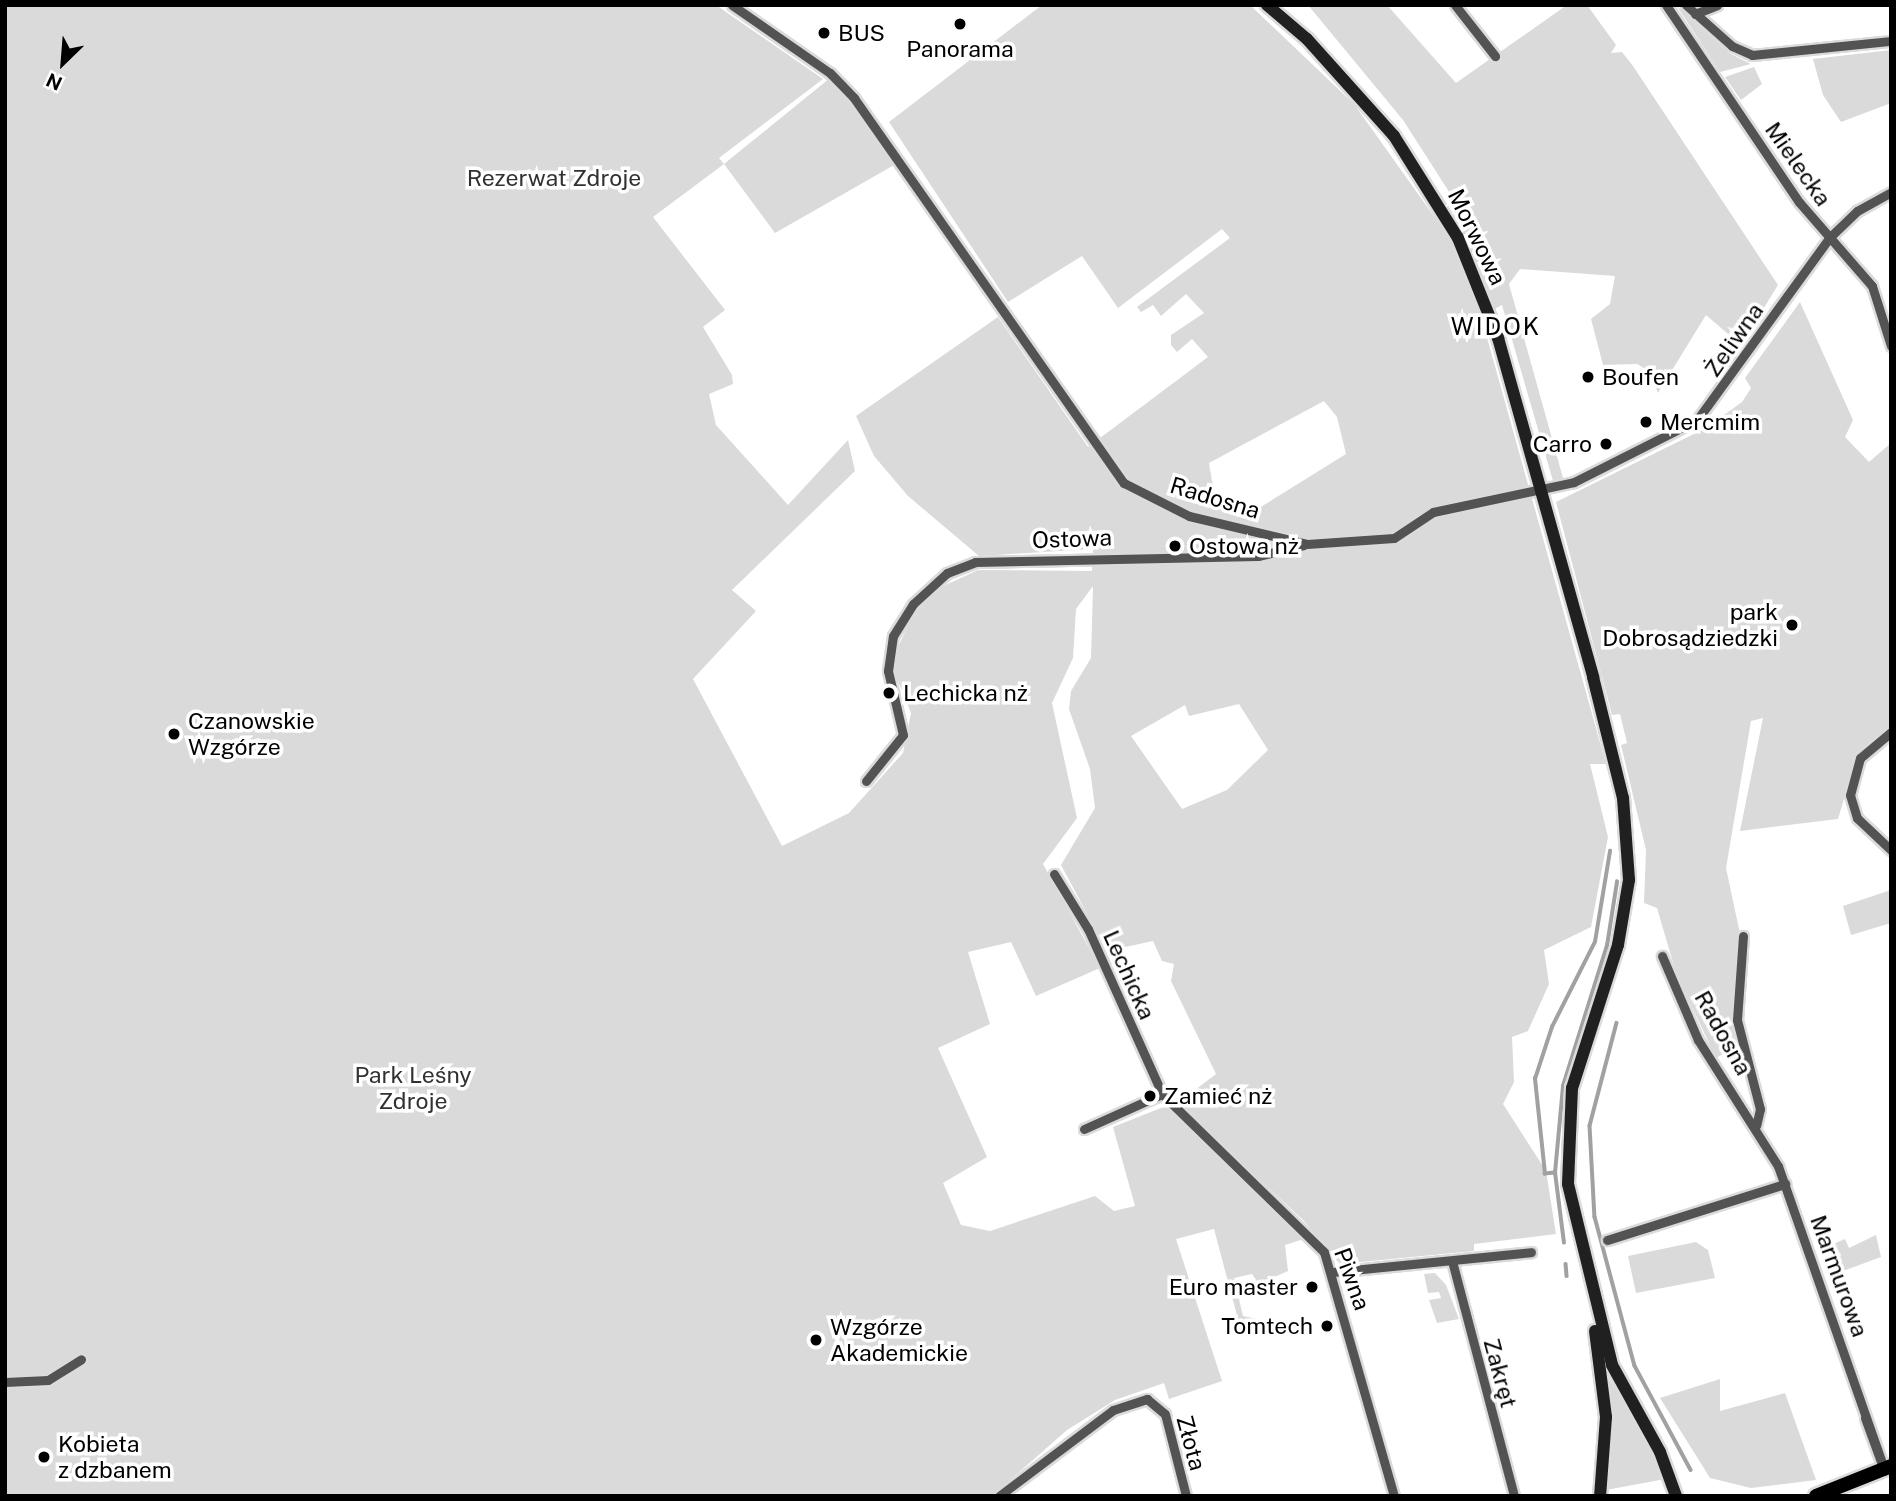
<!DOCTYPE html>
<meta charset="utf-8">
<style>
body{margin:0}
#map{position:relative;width:1896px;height:1501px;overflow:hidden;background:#fff;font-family:"Public Sans",sans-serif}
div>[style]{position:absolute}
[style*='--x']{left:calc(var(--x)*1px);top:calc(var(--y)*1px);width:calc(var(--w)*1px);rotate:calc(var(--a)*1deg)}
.green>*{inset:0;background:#dadada}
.stream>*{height:3.5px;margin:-1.75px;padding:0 1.75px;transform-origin:1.75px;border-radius:1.75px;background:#a1a1a1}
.roads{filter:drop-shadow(2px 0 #dbdbdb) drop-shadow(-2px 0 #dbdbdb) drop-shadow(0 2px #dbdbdb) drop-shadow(0 -2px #dbdbdb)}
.street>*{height:9px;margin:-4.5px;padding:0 4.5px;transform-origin:4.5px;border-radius:4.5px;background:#535353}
.secondary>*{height:12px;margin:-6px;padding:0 6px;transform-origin:6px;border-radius:6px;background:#202020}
.primary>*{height:14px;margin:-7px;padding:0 7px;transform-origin:7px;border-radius:7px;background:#000}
.dots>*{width:19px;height:19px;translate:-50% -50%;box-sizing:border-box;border:4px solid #fff;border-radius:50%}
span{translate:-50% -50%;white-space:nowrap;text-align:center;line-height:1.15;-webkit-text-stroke:7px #fff;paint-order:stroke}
.poi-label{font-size:23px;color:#000}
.left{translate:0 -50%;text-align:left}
.right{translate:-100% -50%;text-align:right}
.street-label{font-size:23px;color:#000}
.park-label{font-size:23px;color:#313131}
.neighbourhood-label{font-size:24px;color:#000;letter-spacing:2px}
.frame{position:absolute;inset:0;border:7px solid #000;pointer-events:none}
.north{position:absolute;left:28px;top:28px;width:70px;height:70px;-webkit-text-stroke:5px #fff;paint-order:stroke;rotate:205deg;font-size:19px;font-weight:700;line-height:28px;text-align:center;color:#000}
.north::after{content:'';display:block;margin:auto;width:24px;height:32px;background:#000;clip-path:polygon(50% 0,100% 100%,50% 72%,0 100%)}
</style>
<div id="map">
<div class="green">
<i style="clip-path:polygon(evenodd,5px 5px,716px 5px,823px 79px,719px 158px,724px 164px,830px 78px,896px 164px,775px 233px,724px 164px,653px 217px,725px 310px,703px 327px,732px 375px,733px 384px,709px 394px,716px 425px,788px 505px,848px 440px,855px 471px,732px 590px,756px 611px,693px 679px,782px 846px,849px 813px,903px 753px,911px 713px,895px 674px,895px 653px,917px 607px,937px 589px,978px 570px,1092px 571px,1093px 549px,979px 556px,908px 496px,874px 456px,856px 416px,998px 317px,1088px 447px,1208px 357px,1192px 339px,1177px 352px,1171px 345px,1171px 335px,1204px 313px,1186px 294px,1161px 316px,1153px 305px,1141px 312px,1137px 307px,1230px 238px,1222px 229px,1118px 308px,1082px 256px,1008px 302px,889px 122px,1042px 5px,1250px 5px,1354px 104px,1438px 222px,1462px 212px,1403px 120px,1308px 5px,1387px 5px,1456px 83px,1567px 5px,1587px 5px,1616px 45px,1611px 53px,1622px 52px,1633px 66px,1778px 285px,1741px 345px,1706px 315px,1658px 393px,1649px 371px,1637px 364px,1603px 365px,1591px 319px,1610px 304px,1615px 276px,1520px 269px,1509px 284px,1563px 478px,1553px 481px,1502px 305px,1481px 316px,1606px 764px,1590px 764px,1608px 837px,1591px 927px,1544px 950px,1549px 984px,1528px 1031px,1512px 1037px,1514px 1082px,1503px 1104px,1546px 1171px,1556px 1234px,1474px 1244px,1474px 1251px,1340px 1264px,1303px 1220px,1178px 1103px,1216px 1074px,1171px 981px,1174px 964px,1162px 961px,1153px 941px,1107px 951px,1061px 865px,1095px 808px,1090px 769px,1069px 709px,1071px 691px,1091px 658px,1093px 586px,1076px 609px,1073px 658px,1052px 703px,1077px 818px,1043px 864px,1100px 968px,1036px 996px,1011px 942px,968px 952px,990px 1024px,938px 1048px,987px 1157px,943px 1183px,961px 1225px,990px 1231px,1095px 1196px,1114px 1211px,1135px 1206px,1113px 1127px,1166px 1106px,1307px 1238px,1285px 1245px,1288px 1271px,1261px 1283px,1263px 1290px,1252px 1274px,1234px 1278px,1243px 1316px,1257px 1319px,1239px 1323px,1214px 1229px,1176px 1239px,1222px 1381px,1169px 1399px,1164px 1383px,1115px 1400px,1067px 1430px,992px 1496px,5px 1496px,5px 5px,1324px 401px,1337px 417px,1346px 454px,1256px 510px,1216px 505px,1209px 463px,1324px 401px,5px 5px,1239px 704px,1268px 750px,1227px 790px,1182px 809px,1131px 736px,1185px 705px,1189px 716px,1239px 704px)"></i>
<i style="clip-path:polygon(1676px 5px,1729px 53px,1751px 64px,1720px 72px)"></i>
<i style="clip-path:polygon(1891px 50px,1891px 103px,1841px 122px,1823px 95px,1813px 59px)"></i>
<i style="clip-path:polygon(1754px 67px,1762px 84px,1741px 100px,1725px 77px)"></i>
<i style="clip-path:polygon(1800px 302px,1853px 420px,1845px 437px,1869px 462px,1891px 443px,1891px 726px,1857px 755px,1838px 819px,1740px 831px,1763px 718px,1751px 721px,1726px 868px,1742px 943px,1733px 1001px,1738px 1046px,1716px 1058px,1676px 973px,1657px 908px,1644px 903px,1646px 850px,1621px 745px,1627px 743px,1620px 714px,1612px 715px,1556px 502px,1706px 428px,1742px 402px,1751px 388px,1745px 378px)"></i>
<i style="clip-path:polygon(1891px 890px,1891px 923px,1851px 935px,1843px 906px)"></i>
<i style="clip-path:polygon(1876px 1235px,1881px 1257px,1832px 1275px,1821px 1249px,1845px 1239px,1849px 1248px)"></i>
<i style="clip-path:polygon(1696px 1242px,1708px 1250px,1715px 1278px,1636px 1293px,1628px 1256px)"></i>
<i style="clip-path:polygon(1435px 1273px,1446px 1285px,1459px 1319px,1437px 1323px,1429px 1300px,1441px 1298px,1439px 1292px,1428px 1293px,1424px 1274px)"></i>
<i style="clip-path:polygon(1720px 1379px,1720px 1411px,1785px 1393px,1816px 1480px,1751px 1488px,1710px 1478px,1660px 1398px)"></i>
<i style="clip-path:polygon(1610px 1380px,1648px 1441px,1665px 1479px,1606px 1490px)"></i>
</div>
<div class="stream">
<i style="--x:1617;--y:1023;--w:106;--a:104.7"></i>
<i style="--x:1590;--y:1126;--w:91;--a:86.9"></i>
<i style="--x:1595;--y:1217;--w:154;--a:75"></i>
<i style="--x:1635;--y:1366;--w:118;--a:61.7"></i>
<i style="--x:1555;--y:1173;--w:87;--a:-84.7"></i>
<i style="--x:1563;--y:1086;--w:147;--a:-72.6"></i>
<i style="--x:1607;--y:946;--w:65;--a:-81.1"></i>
<i style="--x:1564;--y:1243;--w:71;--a:-97.3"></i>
<i style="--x:1555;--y:1173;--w:10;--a:174"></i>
<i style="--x:1545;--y:1174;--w:96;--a:-96"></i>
<i style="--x:1535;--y:1079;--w:55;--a:-71.9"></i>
<i style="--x:1552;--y:1027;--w:95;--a:-63.2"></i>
<i style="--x:1595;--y:942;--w:92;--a:-80.6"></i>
<i style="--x:1566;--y:1264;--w:12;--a:85"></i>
</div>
<div class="roads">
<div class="street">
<i style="--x:732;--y:5;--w:119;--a:34.8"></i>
<i style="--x:830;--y:73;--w:35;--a:46"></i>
<i style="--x:854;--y:98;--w:470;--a:55"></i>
<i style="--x:1124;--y:483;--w:73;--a:26.9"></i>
<i style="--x:1189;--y:516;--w:121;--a:13.3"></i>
<i style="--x:1307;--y:544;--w:87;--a:-3.9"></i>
<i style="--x:1394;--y:538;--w:47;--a:-33.7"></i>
<i style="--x:1433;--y:512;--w:144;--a:-12"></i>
<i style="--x:1574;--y:482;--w:138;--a:-26.8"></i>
<i style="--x:1697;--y:420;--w:225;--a:-54"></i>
<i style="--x:1829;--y:238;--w:39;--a:-44"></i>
<i style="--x:1857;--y:211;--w:39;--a:-29"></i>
<i style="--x:1455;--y:5;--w:65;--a:51.9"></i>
<i style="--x:1666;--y:5;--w:238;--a:56"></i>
<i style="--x:1799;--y:202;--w:111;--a:49"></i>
<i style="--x:1872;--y:286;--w:63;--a:72.4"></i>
<i style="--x:1686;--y:5;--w:62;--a:41.7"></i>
<i style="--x:1732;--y:46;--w:22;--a:24"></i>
<i style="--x:1752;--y:55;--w:140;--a:-5.8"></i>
<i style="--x:1695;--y:14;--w:24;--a:-22"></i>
<i style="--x:1891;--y:732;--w:40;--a:140"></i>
<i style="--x:1860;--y:758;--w:38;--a:105"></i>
<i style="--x:1850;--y:795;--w:24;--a:73"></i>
<i style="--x:1857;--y:818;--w:47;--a:43.3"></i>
<i style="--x:866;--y:781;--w:59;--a:-51.2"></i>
<i style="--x:903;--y:735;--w:66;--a:-103.2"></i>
<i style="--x:888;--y:671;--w:35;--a:-82"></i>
<i style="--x:893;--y:636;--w:38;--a:-58"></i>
<i style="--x:913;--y:604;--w:46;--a:-42.4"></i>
<i style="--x:947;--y:573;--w:30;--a:-21"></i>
<i style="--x:975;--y:562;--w:283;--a:-1.2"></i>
<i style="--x:1258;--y:556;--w:47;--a:-13.4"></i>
<i style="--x:1054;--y:874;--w:65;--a:58.3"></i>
<i style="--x:1088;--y:929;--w:181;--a:65.8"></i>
<i style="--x:1162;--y:1094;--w:226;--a:44.3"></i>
<i style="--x:1324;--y:1252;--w:254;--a:74"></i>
<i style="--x:1743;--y:936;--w:84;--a:94.1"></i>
<i style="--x:1737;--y:1020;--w:92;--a:75.5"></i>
<i style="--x:1760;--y:1109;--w:17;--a:103"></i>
<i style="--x:1662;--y:956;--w:91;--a:66.8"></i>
<i style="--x:1698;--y:1040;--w:149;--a:57.6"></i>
<i style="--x:1778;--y:1166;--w:323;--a:70.7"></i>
<i style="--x:1084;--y:1129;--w:85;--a:-24.2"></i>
<i style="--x:1607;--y:1240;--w:187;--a:-17.5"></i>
<i style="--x:1452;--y:1261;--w:243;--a:75.2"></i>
<i style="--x:1332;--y:1272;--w:200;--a:-5.7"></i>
<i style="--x:5;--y:1382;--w:43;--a:-2.7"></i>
<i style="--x:48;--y:1380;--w:39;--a:-32"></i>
<i style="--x:1865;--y:1418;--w:55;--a:69.9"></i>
<i style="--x:999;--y:1496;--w:143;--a:-37"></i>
<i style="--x:1113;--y:1410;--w:36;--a:-18"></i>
<i style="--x:1147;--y:1399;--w:23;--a:40"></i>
<i style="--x:1165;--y:1414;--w:85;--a:75.6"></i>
</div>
<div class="secondary">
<i style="--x:1267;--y:5;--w:52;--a:40.4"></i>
<i style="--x:1307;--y:39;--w:130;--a:48.1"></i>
<i style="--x:1394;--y:136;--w:120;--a:57.9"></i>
<i style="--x:1458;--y:238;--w:108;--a:68.2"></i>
<i style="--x:1498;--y:338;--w:352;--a:74.3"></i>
<i style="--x:1593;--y:677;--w:125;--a:76.1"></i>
<i style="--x:1623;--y:798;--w:82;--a:85.8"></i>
<i style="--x:1629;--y:880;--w:66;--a:99.6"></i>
<i style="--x:1618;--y:945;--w:150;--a:107.8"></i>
<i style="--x:1572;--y:1088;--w:96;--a:92.4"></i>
<i style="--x:1568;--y:1184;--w:186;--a:76.3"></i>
<i style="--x:1612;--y:1365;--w:99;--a:61.1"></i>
<i style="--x:1660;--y:1452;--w:47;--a:70"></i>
<i style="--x:1595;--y:1331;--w:87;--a:82.7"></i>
<i style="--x:1606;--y:1417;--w:79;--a:94.3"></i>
</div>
<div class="primary">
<i style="--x:1816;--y:1496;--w:81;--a:-21.8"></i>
</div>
</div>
<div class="dots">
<i style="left:960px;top:24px;background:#000"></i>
<i style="left:824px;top:33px;background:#000"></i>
<i style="left:1588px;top:377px;background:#000"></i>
<i style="left:1646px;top:422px;background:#000"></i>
<i style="left:1606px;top:444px;background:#000"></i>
<i style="left:1175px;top:546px;background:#000"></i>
<i style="left:1792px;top:625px;background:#000"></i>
<i style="left:889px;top:693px;background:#000"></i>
<i style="left:174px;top:734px;background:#000"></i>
<i style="left:1150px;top:1096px;background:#000"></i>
<i style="left:1312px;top:1287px;background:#000"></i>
<i style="left:1327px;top:1326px;background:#000"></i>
<i style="left:816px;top:1340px;background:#000"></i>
<i style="left:44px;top:1457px;background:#000"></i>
</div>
<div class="poi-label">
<span class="left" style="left:838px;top:33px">BUS</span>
<span style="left:960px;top:49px">Panorama</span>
<span class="left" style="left:1602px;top:377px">Boufen</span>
<span class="left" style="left:1660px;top:422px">Mercmim</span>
<span class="right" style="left:1592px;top:444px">Carro</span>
<span class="left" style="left:1189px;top:546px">Ostowa nż</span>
<span class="right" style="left:1778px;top:625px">park<br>Dobrosądziedzki</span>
<span class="left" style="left:903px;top:693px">Lechicka nż</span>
<span class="left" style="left:188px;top:734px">Czanowskie<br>Wzgórze</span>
<span class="left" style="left:1164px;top:1096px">Zamieć nż</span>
<span class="right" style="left:1298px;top:1287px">Euro master</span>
<span class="right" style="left:1313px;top:1326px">Tomtech</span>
<span class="left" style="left:830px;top:1340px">Wzgórze<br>Akademickie</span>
<span class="left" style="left:58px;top:1457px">Kobieta<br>z dzbanem</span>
</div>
<div class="street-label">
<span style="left:1798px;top:164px;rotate:55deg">Mielecka</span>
<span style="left:1477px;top:237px;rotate:64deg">Morwowa</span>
<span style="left:1734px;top:340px;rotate:-55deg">Żeliwna</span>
<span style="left:1215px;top:498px;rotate:17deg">Radosna</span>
<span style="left:1072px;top:539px;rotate:-2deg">Ostowa</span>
<span style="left:1129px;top:975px;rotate:66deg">Lechicka</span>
<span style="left:1723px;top:1033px;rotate:61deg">Radosna</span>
<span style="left:1839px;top:1276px;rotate:70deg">Marmurowa</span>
<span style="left:1352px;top:1279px;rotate:70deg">Piwna</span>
<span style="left:1500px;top:1373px;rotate:75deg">Zakręt</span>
<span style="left:1191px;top:1443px;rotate:75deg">Złota</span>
</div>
<div class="park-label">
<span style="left:554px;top:178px">Rezerwat Zdroje</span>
<span style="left:413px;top:1088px">Park Leśny<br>Zdroje</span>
</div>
<div class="neighbourhood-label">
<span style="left:1496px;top:327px">WIDOK</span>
</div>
<div class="frame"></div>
<div class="north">N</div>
</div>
